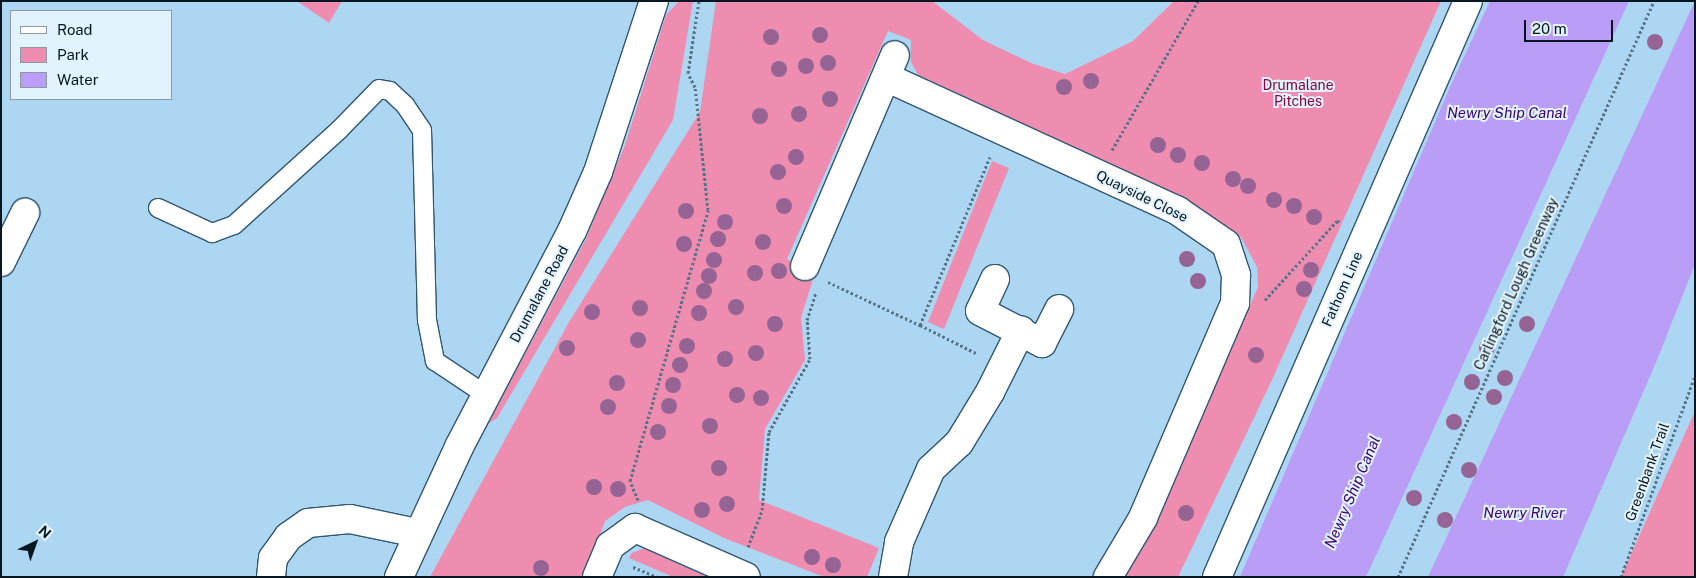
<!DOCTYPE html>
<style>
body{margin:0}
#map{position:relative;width:1696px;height:578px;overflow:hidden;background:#acd6f2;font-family:"Public Sans",sans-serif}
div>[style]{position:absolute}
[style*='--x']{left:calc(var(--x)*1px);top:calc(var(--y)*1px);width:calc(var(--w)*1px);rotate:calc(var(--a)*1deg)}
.green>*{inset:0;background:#ef8db0}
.water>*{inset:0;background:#b99df6}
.path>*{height:3px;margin-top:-1.5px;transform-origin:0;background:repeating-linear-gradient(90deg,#567285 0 2.5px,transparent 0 5px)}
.roads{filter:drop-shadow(1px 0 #31576f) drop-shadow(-1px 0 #31576f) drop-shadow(0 1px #31576f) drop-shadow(0 -1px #31576f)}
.service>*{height:18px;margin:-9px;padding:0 9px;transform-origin:9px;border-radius:9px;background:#fff}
.minor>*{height:28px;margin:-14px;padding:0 14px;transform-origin:14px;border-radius:14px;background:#fff}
.secondary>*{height:28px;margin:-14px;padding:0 14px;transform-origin:14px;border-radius:14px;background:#fff}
.trees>*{width:16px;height:16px;margin:-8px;border-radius:50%;background:#956494}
span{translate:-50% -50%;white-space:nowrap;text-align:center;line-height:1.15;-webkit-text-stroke:4px #e2f3fe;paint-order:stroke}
.park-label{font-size:14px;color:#820647}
.street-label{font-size:14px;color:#071620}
.water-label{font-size:15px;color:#3a0370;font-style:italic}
.frame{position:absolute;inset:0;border:2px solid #071620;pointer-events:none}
.legend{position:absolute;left:10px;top:10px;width:162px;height:90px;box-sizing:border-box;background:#e2f3fe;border:1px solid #8a9ba5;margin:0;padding:6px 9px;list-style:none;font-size:15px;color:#071620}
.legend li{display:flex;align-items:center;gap:10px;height:25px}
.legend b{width:25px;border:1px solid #8a9ba5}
.north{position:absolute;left:10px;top:518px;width:50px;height:50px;-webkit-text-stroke:4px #e2f3fe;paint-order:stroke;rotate:42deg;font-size:14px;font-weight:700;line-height:20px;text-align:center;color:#071620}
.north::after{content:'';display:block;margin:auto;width:18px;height:22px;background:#071620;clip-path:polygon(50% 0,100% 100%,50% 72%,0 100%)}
.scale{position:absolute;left:1524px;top:20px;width:89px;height:22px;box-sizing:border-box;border:2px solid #071620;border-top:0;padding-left:6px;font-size:15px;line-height:18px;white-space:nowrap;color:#071620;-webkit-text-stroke:4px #e2f3fe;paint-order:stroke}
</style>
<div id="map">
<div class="green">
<i style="clip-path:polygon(297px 1px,342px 1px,329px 23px)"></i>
<i style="clip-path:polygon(679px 1px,693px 1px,673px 120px,497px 418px,488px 424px,586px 239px,625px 145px,666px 15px)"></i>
<i style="clip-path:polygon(716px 1px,932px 1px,983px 40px,1031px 63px,1065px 74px,1133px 41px,1174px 1px,1441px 1px,1272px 380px,1178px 577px,1124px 577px,1162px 504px,1258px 287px,1257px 267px,1241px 237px,1204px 212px,1152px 184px,918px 75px,911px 62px,911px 40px,888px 31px,787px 259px,814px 276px,801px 318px,805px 360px,765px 429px,759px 500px,879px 548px,867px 577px,824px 577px,724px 538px,648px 500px,625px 507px,605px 521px,585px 577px,430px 577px,569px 322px,700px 112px)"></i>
<i style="clip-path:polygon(992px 161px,1009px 168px,944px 329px,928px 322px)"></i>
<i style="clip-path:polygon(1695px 411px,1695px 577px,1621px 577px)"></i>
<i style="clip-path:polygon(647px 547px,703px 573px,704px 577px,673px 577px,629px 558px,632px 553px)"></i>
</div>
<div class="water">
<i style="clip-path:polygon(1490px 1px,1629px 1px,1366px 577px,1240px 577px,1450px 87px)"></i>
<i style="clip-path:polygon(1695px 1px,1695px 264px,1657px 360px,1563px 577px,1428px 577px)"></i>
</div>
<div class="path">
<i style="--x:1112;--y:150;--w:172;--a:-60"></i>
<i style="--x:828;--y:282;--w:102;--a:25.1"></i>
<i style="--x:920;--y:325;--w:182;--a:-67.4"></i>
<i style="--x:1265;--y:300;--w:107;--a:-47.7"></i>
<i style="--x:1337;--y:221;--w:4;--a:14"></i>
<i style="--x:920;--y:325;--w:65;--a:26.6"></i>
<i style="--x:638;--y:500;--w:21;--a:-113"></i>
<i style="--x:630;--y:481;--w:282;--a:-73.9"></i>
<i style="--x:708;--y:210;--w:124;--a:-96"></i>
<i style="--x:695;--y:87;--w:16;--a:-117"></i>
<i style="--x:688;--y:73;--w:73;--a:-81.3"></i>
<i style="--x:748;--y:547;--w:40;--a:-69"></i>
<i style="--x:762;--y:510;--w:78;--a:-84.9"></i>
<i style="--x:769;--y:432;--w:84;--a:-60.7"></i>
<i style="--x:810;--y:359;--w:39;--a:-94"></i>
<i style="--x:807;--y:320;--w:28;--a:-72"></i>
<i style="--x:633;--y:567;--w:27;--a:22"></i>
<i style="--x:1398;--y:577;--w:630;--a:-66.04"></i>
<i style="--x:1621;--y:577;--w:214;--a:-69.8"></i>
</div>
<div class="roads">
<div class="service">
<i style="--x:158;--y:208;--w:60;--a:24.8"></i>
<i style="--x:212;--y:233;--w:23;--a:-20"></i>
<i style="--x:234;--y:225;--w:142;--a:-42.1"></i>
<i style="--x:339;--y:130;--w:57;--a:-45.7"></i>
<i style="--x:379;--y:89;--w:11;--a:10"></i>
<i style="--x:390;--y:91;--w:21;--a:43"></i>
<i style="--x:405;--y:105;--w:30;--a:56"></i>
<i style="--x:422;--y:130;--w:190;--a:88.5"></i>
<i style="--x:427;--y:320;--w:42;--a:79"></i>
<i style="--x:435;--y:361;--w:61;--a:33.7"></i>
</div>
<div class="minor">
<i style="--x:888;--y:78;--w:319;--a:24.6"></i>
<i style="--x:1178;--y:211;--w:58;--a:34.5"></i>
<i style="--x:1226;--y:244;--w:33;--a:72"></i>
<i style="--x:1236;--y:275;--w:28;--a:92"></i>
<i style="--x:1235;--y:303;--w:234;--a:113.2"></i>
<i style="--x:1143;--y:518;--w:69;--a:120.7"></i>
<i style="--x:1;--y:262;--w:55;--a:-63.9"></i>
<i style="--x:805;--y:266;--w:229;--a:-66.9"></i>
<i style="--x:995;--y:279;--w:35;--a:115"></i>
<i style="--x:980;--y:311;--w:70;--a:27.3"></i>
<i style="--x:1042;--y:343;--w:38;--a:-63"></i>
<i style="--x:271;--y:577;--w:19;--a:-84"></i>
<i style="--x:273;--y:558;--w:26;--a:-54"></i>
<i style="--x:288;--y:537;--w:24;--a:-35"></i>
<i style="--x:308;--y:523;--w:42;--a:-5.4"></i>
<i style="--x:350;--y:519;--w:68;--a:11.8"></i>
<i style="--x:597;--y:577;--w:34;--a:-67"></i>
<i style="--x:610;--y:546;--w:31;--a:-36"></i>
<i style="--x:635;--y:528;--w:121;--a:23.8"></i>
<i style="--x:893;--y:577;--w:36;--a:-80"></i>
<i style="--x:899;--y:542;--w:80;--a:-66.3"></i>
<i style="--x:931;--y:469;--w:38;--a:-43"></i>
<i style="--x:959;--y:443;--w:60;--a:-58.7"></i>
<i style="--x:990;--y:392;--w:69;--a:-63.4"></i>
<i style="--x:1217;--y:577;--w:628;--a:-66.45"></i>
</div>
<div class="secondary">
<i style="--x:399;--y:577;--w:145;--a:-65.2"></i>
<i style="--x:460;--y:445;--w:242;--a:-62.4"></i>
<i style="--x:572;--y:231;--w:64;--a:-66.2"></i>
<i style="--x:598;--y:172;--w:180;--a:-71.9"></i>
</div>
</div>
<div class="trees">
<i style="left:820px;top:35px"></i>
<i style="left:771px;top:37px"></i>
<i style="left:1655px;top:42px"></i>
<i style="left:828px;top:63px"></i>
<i style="left:806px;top:66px"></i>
<i style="left:779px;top:69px"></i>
<i style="left:1091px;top:81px"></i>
<i style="left:1064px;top:87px"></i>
<i style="left:830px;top:99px"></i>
<i style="left:799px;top:114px"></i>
<i style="left:760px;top:116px"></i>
<i style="left:1158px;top:145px"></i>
<i style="left:1178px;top:155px"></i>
<i style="left:796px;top:157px"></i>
<i style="left:1202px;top:163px"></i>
<i style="left:778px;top:172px"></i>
<i style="left:1233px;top:179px"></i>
<i style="left:1248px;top:186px"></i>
<i style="left:1274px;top:200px"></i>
<i style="left:784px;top:206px"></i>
<i style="left:1294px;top:206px"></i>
<i style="left:686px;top:211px"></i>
<i style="left:1314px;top:217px"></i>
<i style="left:725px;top:222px"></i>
<i style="left:718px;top:239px"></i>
<i style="left:763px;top:242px"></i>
<i style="left:684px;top:244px"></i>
<i style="left:1187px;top:259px"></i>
<i style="left:714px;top:260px"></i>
<i style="left:1311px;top:270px"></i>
<i style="left:779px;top:271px"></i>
<i style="left:755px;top:273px"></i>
<i style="left:709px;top:276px"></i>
<i style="left:1198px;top:281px"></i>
<i style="left:1304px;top:289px"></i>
<i style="left:704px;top:291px"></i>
<i style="left:736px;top:307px"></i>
<i style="left:640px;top:308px"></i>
<i style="left:592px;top:312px"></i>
<i style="left:699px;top:313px"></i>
<i style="left:775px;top:324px"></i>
<i style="left:1527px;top:324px"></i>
<i style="left:638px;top:340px"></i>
<i style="left:687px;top:346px"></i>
<i style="left:567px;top:348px"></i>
<i style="left:1487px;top:348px"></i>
<i style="left:756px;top:353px"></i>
<i style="left:1256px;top:355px"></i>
<i style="left:725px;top:359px"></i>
<i style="left:680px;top:365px"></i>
<i style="left:1505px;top:378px"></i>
<i style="left:1472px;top:382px"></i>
<i style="left:617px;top:383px"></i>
<i style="left:673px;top:385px"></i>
<i style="left:737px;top:395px"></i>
<i style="left:1494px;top:397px"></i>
<i style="left:761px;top:398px"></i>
<i style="left:669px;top:406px"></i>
<i style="left:608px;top:407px"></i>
<i style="left:1454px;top:422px"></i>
<i style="left:710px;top:426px"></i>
<i style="left:658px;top:432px"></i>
<i style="left:719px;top:468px"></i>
<i style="left:1469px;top:470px"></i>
<i style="left:594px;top:487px"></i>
<i style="left:618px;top:489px"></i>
<i style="left:1414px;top:498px"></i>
<i style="left:727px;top:504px"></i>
<i style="left:702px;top:510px"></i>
<i style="left:1186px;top:513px"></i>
<i style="left:1445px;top:520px"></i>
<i style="left:812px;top:557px"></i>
<i style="left:833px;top:565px"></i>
<i style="left:541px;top:568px"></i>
</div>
<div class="park-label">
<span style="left:1298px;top:93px">Drumalane<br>Pitches</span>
</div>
<div class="street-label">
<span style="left:1142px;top:196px;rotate:26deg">Quayside Close</span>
<span style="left:1516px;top:284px;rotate:-66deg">Carlingford Lough Greenway</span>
<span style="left:1342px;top:289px;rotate:-66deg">Fathom Line</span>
<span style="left:539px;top:294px;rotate:-62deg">Drumalane Road</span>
<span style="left:1647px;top:472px;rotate:-70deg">Greenbank Trail</span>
</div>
<div class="water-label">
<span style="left:1507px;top:113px">Newry Ship Canal</span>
<span style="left:1352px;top:492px;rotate:-67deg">Newry Ship Canal</span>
<span style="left:1524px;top:513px">Newry River</span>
</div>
<div class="frame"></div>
<ul class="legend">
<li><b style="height:6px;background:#fff"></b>Road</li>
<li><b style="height:14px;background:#ef8db0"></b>Park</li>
<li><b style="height:14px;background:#b99df6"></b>Water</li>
</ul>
<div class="north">N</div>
<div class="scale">20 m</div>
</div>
